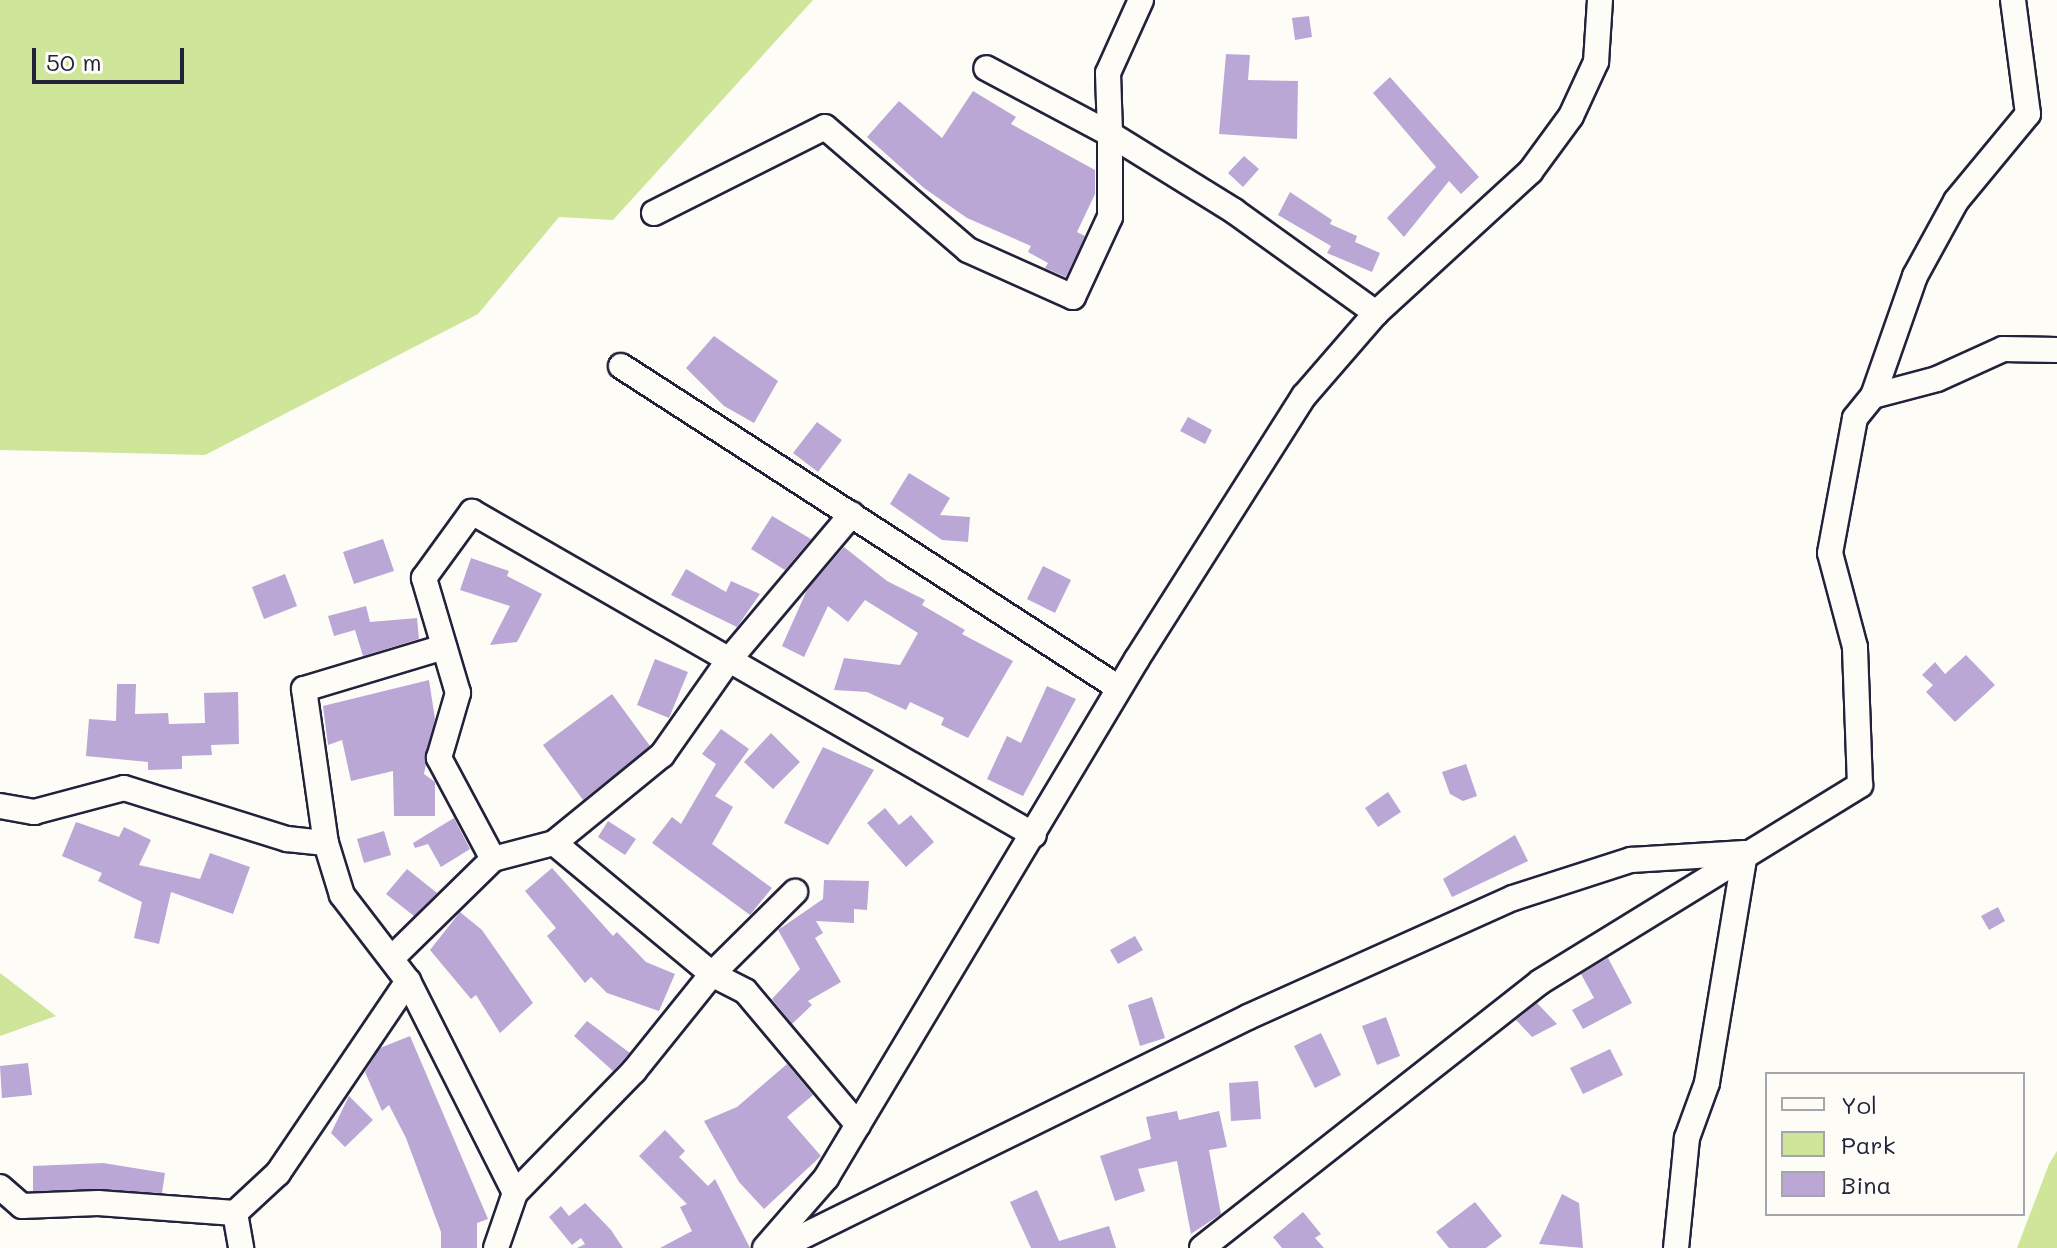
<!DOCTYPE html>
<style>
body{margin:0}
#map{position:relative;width:2057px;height:1248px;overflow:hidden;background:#fdfcf7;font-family:Mali,sans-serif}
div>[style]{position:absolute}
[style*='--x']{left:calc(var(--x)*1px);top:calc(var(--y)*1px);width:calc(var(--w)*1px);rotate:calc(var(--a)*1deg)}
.green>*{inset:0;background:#cfe599}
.building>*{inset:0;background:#bba7d6}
.roads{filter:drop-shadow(2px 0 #22223b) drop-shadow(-2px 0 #22223b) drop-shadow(0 2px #22223b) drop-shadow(0 -2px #22223b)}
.minor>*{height:24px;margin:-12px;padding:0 12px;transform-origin:12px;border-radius:12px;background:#fdfcf7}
span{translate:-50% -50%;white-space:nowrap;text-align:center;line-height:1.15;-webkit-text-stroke:6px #fdfcf7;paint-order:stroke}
.legend{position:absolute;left:1765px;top:1072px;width:260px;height:144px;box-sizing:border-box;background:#fdfcf7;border:2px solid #a5a5ac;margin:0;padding:10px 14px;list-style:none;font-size:24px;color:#22223b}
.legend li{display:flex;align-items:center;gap:16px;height:40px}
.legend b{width:40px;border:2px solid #a5a5ac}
.scale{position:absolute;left:32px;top:48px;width:152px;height:36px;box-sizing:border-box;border:4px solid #22223b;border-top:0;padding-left:10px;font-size:24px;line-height:28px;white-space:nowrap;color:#22223b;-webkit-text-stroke:6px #fdfcf7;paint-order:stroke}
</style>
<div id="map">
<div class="green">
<i style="clip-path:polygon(0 0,813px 0,613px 220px,559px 217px,478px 314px,205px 455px,0 450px)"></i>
<i style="clip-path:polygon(0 973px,56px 1016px,0 1036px)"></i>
<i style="clip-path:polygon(2057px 1151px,2057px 1248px,2017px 1248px,2049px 1164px)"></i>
</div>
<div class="building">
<i style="clip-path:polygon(1309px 16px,1312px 37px,1295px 40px,1292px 18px)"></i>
<i style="clip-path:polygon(1226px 54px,1250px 55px,1248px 80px,1298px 81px,1297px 139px,1219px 134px)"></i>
<i style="clip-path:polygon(1390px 77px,1479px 177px,1461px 194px,1449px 181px,1404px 237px,1387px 218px,1436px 167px,1373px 93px)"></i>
<i style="clip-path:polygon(973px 91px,1016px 117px,1011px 124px,1095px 170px,1095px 194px,1077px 232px,1085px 236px,1066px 277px,1045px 268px,1048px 263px,1028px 252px,1031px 246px,967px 218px,924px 188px,867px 137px,899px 101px,942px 138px)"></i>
<i style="clip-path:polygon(1244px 156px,1259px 169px,1243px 187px,1228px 173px)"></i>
<i style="clip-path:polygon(1290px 192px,1332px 220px,1330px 224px,1357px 236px,1355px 242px,1380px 253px,1372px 272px,1327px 253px,1331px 246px,1278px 215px)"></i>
<i style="clip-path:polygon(714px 336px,778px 381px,754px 423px,724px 406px,686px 368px)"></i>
<i style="clip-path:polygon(1188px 417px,1212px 430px,1205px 444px,1180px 431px)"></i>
<i style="clip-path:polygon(817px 422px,842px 440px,818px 472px,793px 453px)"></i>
<i style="clip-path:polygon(909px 473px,950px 498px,940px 515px,970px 517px,968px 542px,942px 540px,890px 504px)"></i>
<i style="clip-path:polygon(772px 516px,811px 539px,785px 570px,751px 549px)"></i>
<i style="clip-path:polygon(383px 539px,394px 571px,354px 584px,343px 552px)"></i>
<i style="clip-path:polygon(844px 547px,887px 581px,925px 600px,922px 605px,965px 630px,962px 634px,1013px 661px,968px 738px,941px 725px,944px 718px,910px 702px,906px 710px,867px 692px,834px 690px,844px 658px,900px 665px,918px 633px,865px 600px,848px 622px,828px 606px,804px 657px,782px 646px,807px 590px)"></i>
<i style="clip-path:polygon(471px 558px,509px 571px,507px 576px,542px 594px,517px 642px,490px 645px,510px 606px,460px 590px)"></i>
<i style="clip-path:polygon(1043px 566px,1071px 580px,1055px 613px,1027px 599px)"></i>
<i style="clip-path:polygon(686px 569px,726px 592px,731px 581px,760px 594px,737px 627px,671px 595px)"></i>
<i style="clip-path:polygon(285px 574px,297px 606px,264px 619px,252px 587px)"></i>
<i style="clip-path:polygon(366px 606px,370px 622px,417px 618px,419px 639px,363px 656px,355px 630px,334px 636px,328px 616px)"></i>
<i style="clip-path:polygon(1966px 655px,1995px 685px,1955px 722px,1926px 692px,1933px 685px,1922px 675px,1935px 662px,1945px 674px)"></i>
<i style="clip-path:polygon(655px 659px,688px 672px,669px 718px,637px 705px)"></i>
<i style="clip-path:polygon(429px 680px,435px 719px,424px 774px,435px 782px,435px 816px,394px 816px,393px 771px,351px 781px,342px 740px,328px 745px,323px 706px)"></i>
<i style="clip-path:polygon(117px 684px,136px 684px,135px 714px,168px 713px,169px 724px,205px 723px,204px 693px,238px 692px,239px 744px,211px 745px,212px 755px,182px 756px,182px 769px,148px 770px,148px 762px,86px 756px,89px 719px,116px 721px)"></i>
<i style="clip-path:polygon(1047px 686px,1076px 699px,1023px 796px,987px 779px,1007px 736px,1021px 743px)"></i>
<i style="clip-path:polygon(612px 694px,650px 746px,583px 800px,543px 745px)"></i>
<i style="clip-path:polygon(721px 729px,749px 749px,715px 796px,733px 807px,712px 844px,772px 888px,750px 915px,652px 843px,672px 817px,681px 824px,716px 764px,702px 754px)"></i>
<i style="clip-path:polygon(771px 733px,800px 762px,773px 789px,744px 762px)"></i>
<i style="clip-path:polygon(823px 747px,874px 770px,828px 845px,784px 823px)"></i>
<i style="clip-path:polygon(1466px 764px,1477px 796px,1463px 801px,1450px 794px,1442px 772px)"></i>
<i style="clip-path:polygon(1388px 792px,1401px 812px,1378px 827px,1365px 808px)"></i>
<i style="clip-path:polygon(885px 808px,899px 825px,911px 815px,934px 842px,906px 867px,867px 823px)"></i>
<i style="clip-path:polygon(454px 818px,470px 849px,441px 867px,428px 844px,415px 848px,413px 843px)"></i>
<i style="clip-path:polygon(608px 821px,636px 839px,625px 855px,598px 837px)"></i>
<i style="clip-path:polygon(76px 822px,119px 837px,124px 827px,151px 840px,139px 865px,200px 879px,210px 853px,250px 867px,233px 914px,171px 892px,159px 944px,134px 938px,142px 902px,98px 881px,102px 873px,62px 856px)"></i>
<i style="clip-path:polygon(384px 831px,391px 855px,364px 863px,357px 839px)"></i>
<i style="clip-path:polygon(1515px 835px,1528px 861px,1452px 897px,1443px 879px)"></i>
<i style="clip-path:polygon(552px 868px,613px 936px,617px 932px,646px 962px,675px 974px,659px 1011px,607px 993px,591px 977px,585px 983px,547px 936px,556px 928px,525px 891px)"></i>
<i style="clip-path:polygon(407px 869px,437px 893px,414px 916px,386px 894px)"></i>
<i style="clip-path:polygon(824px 880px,869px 881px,867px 910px,854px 909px,854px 923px,816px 921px,823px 933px,815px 938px,841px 982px,808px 1001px,812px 1005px,792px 1024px,772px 999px,800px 969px,778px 930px,823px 899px)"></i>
<i style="clip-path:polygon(1998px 907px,2005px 921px,1989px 930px,1981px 916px)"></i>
<i style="clip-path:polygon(460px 912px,482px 930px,533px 1003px,500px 1033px,476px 995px,471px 999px,430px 950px)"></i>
<i style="clip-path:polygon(1135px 936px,1143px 950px,1118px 964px,1110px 950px)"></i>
<i style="clip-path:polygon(1608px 958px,1632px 1003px,1583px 1029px,1572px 1010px,1594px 998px,1581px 974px)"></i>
<i style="clip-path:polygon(1152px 997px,1165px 1038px,1140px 1046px,1128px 1005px)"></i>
<i style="clip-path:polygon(1537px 1003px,1557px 1024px,1532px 1037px,1516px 1020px)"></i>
<i style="clip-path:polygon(1386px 1017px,1400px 1056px,1377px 1065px,1362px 1026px)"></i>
<i style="clip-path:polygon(587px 1021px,630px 1053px,613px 1071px,574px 1036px)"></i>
<i style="clip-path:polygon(1321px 1033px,1341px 1075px,1315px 1088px,1294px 1046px)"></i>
<i style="clip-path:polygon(410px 1036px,488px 1219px,477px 1223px,477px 1248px,441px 1248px,441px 1232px,406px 1138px,389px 1105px,382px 1111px,365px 1072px,380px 1048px)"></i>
<i style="clip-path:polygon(1610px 1049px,1623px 1075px,1583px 1094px,1570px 1068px)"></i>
<i style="clip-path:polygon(28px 1063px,32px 1095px,2px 1098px,0 1066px)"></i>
<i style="clip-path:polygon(787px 1064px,813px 1095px,787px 1117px,821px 1156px,764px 1209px,739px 1182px,704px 1121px,737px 1107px)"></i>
<i style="clip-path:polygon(1258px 1081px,1261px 1119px,1231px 1121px,1229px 1083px)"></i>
<i style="clip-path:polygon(349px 1096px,373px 1120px,345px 1147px,331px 1133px)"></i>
<i style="clip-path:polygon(1177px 1111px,1179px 1120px,1219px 1111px,1227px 1147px,1209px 1150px,1221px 1214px,1191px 1234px,1177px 1161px,1138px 1169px,1145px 1191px,1115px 1201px,1100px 1156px,1151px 1139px,1146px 1117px)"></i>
<i style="clip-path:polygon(665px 1130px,685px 1151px,679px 1157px,708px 1186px,715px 1179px,750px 1248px,660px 1248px,692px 1231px,680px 1207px,687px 1204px,639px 1156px)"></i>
<i style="clip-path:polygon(103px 1163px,165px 1173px,162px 1193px,33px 1191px,33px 1166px)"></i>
<i style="clip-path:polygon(1037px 1190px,1059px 1241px,1109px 1226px,1116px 1248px,1031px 1248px,1010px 1202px)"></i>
<i style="clip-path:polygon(1562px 1194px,1579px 1203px,1583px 1248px,1539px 1244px)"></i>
<i style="clip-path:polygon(1475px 1202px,1502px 1236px,1486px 1248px,1449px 1248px,1436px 1232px)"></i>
<i style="clip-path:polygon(585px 1203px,611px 1230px,623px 1248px,577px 1248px,585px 1244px,581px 1238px,572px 1245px,549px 1217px,561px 1206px,569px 1216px)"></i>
<i style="clip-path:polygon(1303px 1212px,1321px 1234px,1315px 1238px,1324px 1248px,1282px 1248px,1273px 1237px)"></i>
</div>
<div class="roads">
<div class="minor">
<i style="--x:1141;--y:0;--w:80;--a:114.3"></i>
<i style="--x:1108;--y:73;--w:61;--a:88.1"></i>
<i style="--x:1110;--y:134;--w:146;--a:31.8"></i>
<i style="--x:1234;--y:211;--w:175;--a:35.7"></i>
<i style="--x:654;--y:213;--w:191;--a:-26.7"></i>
<i style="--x:825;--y:127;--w:189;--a:40.7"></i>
<i style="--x:968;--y:250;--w:115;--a:24.1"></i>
<i style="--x:1073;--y:297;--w:88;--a:-65.2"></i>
<i style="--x:1110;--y:217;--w:83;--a:-90"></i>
<i style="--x:1110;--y:134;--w:140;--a:-152"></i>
<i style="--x:621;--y:366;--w:593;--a:32.89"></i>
<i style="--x:1873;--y:396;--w:127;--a:-70.7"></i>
<i style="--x:1915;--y:276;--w:85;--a:-61.3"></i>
<i style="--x:1956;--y:201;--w:113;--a:-50.4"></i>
<i style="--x:2028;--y:114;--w:115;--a:-97.5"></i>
<i style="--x:444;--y:647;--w:146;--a:163.3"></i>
<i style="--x:304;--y:689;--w:156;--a:81.9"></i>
<i style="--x:326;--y:843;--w:54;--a:72.9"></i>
<i style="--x:342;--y:895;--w:108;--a:52.5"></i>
<i style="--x:408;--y:981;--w:237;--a:63.2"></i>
<i style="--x:515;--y:1193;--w:58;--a:109.1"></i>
<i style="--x:0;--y:806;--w:35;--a:10"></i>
<i style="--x:34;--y:812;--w:93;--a:-14.9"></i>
<i style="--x:124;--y:788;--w:171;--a:17.4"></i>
<i style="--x:287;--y:839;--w:39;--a:6"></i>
<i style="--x:554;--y:843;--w:139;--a:-39.2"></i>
<i style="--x:662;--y:755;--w:115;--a:-54.9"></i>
<i style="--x:728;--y:661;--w:192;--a:-49.9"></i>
<i style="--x:394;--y:956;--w:139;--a:-44.4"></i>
<i style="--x:858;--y:1125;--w:175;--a:-130.1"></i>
<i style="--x:745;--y:991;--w:37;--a:-153"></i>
<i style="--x:712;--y:974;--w:205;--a:-140.3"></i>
<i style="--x:554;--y:843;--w:63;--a:165.3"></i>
<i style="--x:493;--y:859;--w:115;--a:-118.1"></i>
<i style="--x:439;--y:758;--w:68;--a:-73.7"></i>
<i style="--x:458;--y:693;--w:120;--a:-106.5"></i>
<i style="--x:424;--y:578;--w:82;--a:-54"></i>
<i style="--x:472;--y:512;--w:648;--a:29.89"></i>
<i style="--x:0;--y:1187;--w:29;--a:41"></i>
<i style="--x:22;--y:1206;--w:76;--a:-2.3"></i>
<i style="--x:98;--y:1203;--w:137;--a:4.2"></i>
<i style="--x:235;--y:1213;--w:59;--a:-42.9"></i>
<i style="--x:278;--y:1173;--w:232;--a:-55.9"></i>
<i style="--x:515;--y:1193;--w:170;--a:-45.7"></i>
<i style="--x:634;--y:1071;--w:124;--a:-51.2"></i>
<i style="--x:712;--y:974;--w:117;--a:-44.7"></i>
<i style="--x:235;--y:1213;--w:36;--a:80"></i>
<i style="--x:765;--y:1248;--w:93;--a:-48.9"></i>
<i style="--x:826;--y:1178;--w:605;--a:-59.07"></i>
<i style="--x:1137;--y:659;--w:312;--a:-57.6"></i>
<i style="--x:1304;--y:396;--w:110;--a:-49.1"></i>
<i style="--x:1376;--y:313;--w:209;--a:-42.5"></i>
<i style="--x:1530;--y:172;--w:69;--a:-53.8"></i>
<i style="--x:1571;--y:116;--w:60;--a:-65.2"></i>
<i style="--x:1596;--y:62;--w:62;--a:-86.3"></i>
<i style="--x:779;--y:1248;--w:523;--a:-26.22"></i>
<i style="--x:1248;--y:1017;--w:290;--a:-24.2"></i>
<i style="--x:1513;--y:898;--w:124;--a:-17.9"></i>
<i style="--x:1631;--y:860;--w:114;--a:-3.5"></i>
<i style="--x:1745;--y:853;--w:233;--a:99.4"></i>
<i style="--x:1707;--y:1083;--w:59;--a:110"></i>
<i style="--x:1687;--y:1138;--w:111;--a:95.7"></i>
<i style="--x:1202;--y:1248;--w:430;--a:-38.2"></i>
<i style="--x:1540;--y:982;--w:376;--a:-31.6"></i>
<i style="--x:1860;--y:785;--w:138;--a:-92.1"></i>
<i style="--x:1855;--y:647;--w:97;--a:-104.9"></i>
<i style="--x:1830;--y:553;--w:137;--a:-79.5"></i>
<i style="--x:1855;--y:418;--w:28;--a:-51"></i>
<i style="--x:1873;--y:396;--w:66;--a:-14.9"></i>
<i style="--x:1937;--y:379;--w:72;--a:-24.4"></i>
<i style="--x:2003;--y:349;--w:54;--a:1.1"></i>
</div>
</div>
<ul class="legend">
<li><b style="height:10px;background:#fdfcf7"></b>Yol</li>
<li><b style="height:22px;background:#cfe599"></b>Park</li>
<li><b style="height:22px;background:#bba7d6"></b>Bina</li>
</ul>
<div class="scale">50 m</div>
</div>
